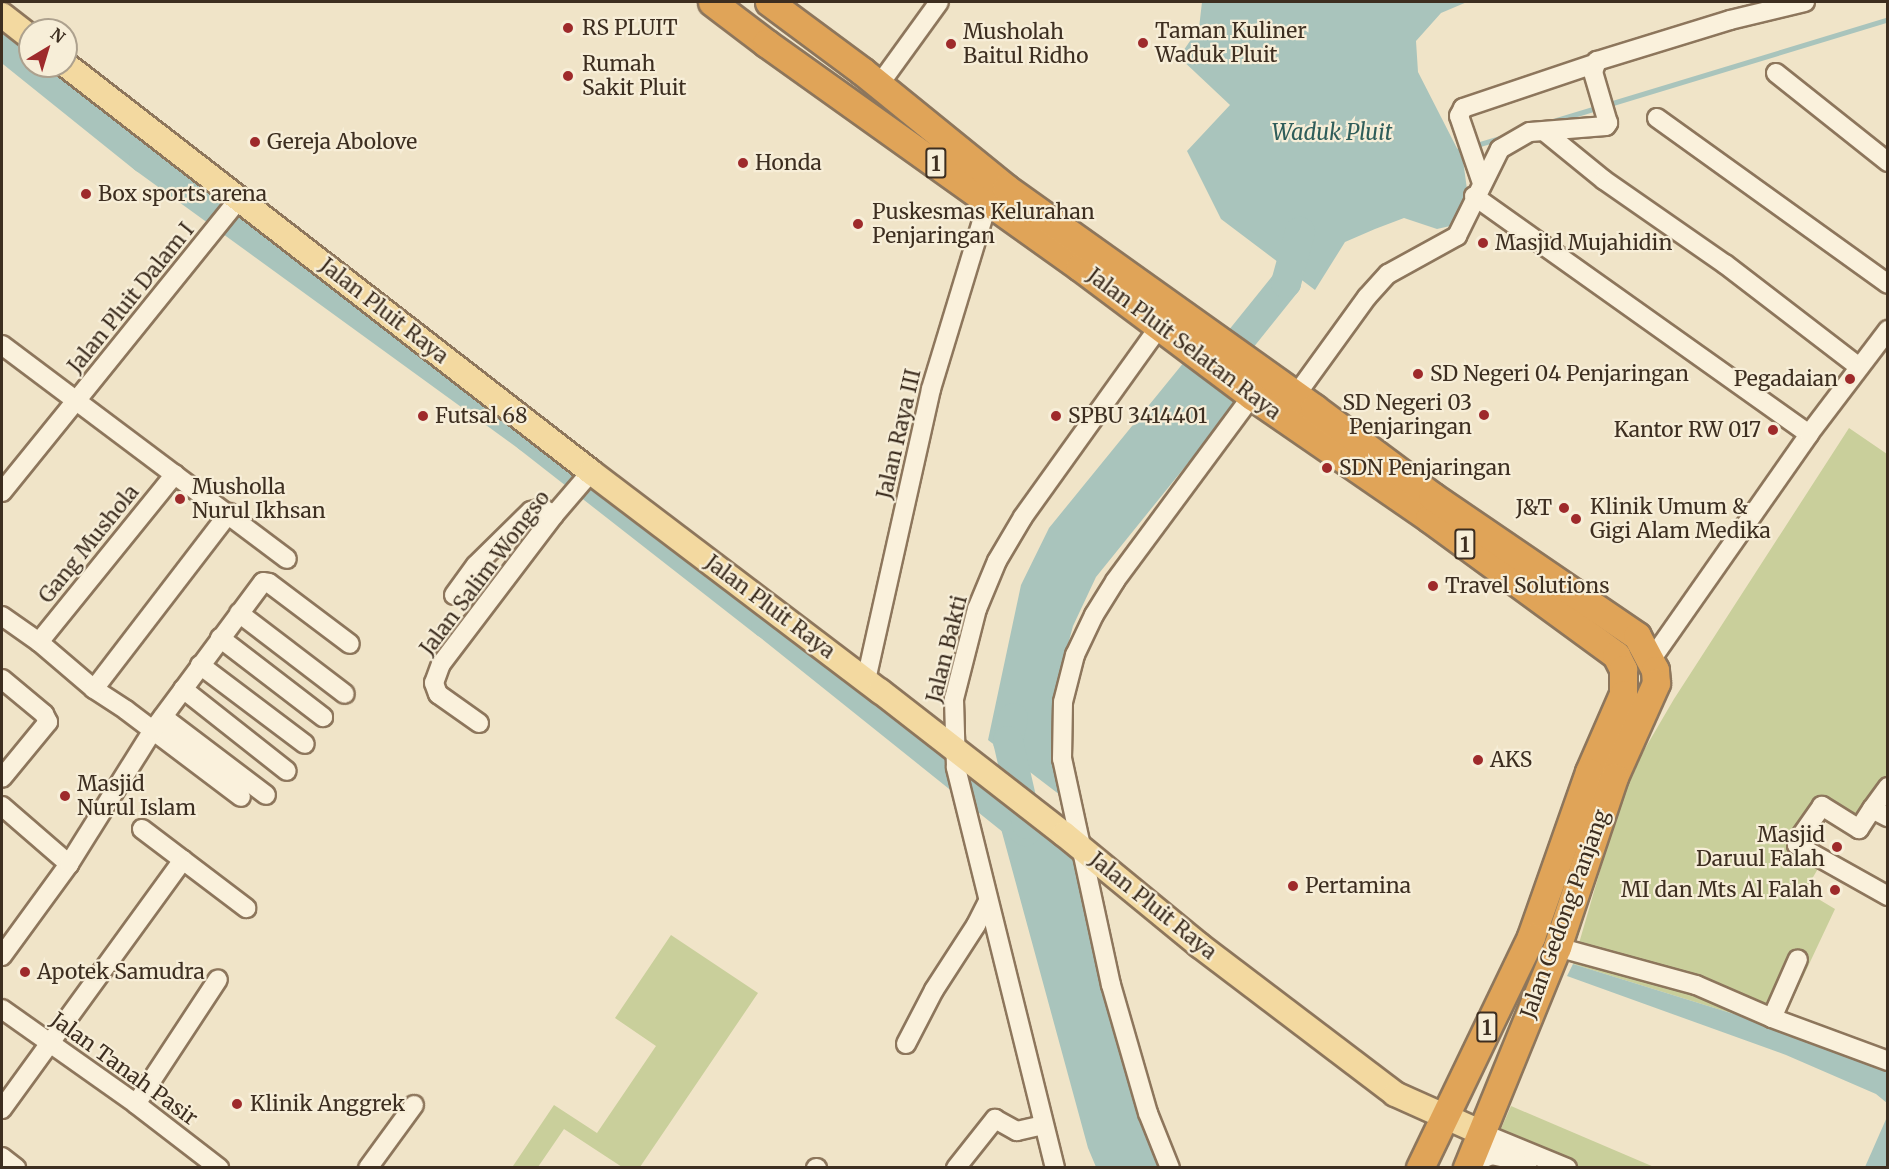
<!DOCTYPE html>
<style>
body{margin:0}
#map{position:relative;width:1889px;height:1169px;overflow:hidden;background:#f0e4c8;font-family:Merriweather,serif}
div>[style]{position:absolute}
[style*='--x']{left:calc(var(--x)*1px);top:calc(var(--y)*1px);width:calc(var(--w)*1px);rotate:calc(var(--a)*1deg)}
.green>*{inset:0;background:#c9cf9b}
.water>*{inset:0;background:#a9c4bc}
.stream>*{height:5px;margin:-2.5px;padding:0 2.5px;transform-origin:2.5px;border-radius:2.5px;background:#a9c4bc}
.river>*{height:30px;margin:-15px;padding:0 15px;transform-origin:15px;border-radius:15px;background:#a9c4bc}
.roads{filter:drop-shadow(2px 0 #8d765c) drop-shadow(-2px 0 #8d765c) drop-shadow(0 2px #8d765c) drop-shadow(0 -2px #8d765c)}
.minor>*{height:18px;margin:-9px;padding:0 9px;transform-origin:9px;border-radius:9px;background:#faf1dc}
.major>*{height:24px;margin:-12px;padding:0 12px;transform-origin:12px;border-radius:12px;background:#f3d9a0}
.highway>*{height:27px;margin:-13.5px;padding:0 13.5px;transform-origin:13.5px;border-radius:13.5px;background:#e0a458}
.dots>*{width:16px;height:16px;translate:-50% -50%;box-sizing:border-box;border:3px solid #f7eed8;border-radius:50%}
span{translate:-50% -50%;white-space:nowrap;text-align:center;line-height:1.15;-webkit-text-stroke:4.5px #f7eed8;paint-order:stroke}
.shield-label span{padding:2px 4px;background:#f7eed8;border:2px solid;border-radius:4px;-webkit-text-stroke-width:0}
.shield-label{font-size:20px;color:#3d2e20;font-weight:700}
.poi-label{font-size:21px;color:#3d2e20}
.left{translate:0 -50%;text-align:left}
.right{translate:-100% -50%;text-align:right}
.street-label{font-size:21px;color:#3d2e20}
.water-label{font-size:22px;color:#2f5d5a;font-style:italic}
.frame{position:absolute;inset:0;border:3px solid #3d2e20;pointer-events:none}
.north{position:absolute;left:18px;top:18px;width:60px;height:60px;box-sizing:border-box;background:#f7eed8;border:2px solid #ada18e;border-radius:50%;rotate:38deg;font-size:16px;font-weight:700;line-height:24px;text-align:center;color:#3d2e20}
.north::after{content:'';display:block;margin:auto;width:21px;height:27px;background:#9e2a2b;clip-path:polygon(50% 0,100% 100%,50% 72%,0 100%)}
</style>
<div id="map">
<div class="green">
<i style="clip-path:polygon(1849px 428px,1887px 454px,1887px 796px,1867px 826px,1826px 798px,1797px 842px,1823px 860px,1805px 891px,1835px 909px,1779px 1028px,1573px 964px,1626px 781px,1674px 699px)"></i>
<i style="clip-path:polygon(671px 935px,758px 993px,640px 1167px,622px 1167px,564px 1129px,538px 1167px,515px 1167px,513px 1166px,554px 1105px,597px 1133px,656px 1046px,615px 1018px)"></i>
<i style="clip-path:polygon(1511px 1106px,1654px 1167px,1546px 1167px,1494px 1145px)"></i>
</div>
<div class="water">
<i style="clip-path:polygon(1202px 2px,1467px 2px,1441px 13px,1416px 41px,1418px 72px,1463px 160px,1469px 204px,1459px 224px,1437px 229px,1404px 218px,1375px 229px,1345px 242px,1315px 290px,1221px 219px,1187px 151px,1230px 105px,1179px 57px,1199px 28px)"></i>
<i style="clip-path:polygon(1189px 356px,1243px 395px,1096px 577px,1073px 626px,1062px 667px,1057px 714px,1060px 795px,988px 740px,1021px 585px,1049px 528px)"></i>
<i style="clip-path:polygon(991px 792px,1072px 852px,1083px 902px,1142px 1117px,1163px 1167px,1096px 1167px,1088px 1148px)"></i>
<i style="clip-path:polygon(1573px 964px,1779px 1028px,1887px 1068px,1887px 1103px,1876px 1094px,1786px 1055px,1567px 976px)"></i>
<i style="clip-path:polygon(1887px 1117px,1887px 1167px,1865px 1167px)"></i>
</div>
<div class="stream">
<i style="--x:1550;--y:122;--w:353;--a:-16.9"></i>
<i style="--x:1453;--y:152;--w:59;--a:-16.6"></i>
</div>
<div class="river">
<i style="--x:2;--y:44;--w:182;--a:38.8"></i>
<i style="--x:144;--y:158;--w:476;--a:36"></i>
<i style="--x:529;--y:438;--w:301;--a:38"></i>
<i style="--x:766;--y:623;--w:333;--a:38.7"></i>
<i style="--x:1216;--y:370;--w:112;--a:-51.2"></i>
<i style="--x:1286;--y:283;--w:53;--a:-74.6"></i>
<i style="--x:1013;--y:718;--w:24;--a:102"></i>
<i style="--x:1008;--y:741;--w:85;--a:77.1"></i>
</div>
<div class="roads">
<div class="minor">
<i style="--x:1776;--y:73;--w:143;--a:38.5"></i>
<i style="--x:879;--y:85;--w:102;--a:-54.1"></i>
<i style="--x:1657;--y:118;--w:284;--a:35.7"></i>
<i style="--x:1545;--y:132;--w:76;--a:39.1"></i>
<i style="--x:1604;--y:180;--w:147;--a:34.8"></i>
<i style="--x:1725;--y:264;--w:168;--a:37.5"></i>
<i style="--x:1482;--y:183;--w:71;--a:-108.9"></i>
<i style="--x:1459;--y:116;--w:9;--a:-63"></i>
<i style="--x:1463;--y:108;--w:138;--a:-18.6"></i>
<i style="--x:1474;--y:196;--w:411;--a:35.4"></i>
<i style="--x:2;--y:345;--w:356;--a:36.9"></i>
<i style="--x:1296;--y:395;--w:121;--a:-54.1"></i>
<i style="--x:1367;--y:297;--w:31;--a:-48"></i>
<i style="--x:1388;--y:274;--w:79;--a:-28.8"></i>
<i style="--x:1457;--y:236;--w:97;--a:-63.7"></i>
<i style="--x:1500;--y:149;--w:34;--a:-30"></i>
<i style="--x:1530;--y:132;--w:76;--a:-4.5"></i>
<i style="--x:1606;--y:126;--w:4;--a:-56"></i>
<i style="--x:1608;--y:123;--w:53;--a:-106.4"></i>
<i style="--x:1593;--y:72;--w:12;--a:-70"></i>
<i style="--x:1597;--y:61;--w:139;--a:-17.1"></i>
<i style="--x:1730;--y:20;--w:77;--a:-13.5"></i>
<i style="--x:80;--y:396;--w:253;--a:-51.1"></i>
<i style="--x:2;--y:492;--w:116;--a:-51"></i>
<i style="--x:454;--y:595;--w:37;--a:-54"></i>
<i style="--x:476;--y:565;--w:77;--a:-44.5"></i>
<i style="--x:531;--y:511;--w:11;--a:-15"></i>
<i style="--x:542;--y:508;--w:14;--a:30"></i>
<i style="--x:239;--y:613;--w:133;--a:37.4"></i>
<i style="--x:2;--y:616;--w:45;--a:35.1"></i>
<i style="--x:39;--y:642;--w:72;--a:40.5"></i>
<i style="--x:94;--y:689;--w:38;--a:33"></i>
<i style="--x:126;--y:710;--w:144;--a:37.1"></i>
<i style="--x:220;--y:638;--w:130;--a:37.5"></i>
<i style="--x:39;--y:642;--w:216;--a:-51"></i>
<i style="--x:1651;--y:660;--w:276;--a:-55"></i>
<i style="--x:1809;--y:434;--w:131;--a:-52.8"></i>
<i style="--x:200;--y:665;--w:131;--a:37"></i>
<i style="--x:2;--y:679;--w:55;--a:39.8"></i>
<i style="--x:44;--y:714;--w:9;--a:63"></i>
<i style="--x:48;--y:722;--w:72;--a:129.4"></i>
<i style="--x:866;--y:680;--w:298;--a:-77.4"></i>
<i style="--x:931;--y:389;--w:196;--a:-73.1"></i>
<i style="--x:94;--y:689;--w:222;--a:-52.5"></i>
<i style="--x:183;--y:689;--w:132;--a:38.3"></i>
<i style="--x:163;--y:717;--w:129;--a:37.1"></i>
<i style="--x:479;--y:723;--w:50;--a:-144.7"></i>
<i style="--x:438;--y:694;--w:12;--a:-110"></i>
<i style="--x:434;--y:683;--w:20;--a:-70"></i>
<i style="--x:441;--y:664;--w:187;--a:-52.8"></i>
<i style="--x:554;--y:515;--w:57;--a:-49.3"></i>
<i style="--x:1888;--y:787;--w:27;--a:126"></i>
<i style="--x:1872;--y:809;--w:18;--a:27"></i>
<i style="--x:2;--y:806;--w:89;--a:40.9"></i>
<i style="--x:1872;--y:809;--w:24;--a:123"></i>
<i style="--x:1859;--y:829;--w:44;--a:-148.1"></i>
<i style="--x:1822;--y:806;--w:42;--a:125.2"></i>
<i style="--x:1798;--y:840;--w:5;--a:101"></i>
<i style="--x:1797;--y:845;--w:104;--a:29.3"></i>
<i style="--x:142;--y:829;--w:131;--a:37.2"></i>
<i style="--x:1557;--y:947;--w:144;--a:15.3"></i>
<i style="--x:1696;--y:985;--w:83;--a:23.5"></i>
<i style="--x:1772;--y:1018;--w:124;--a:20.3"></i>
<i style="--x:2;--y:956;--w:114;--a:-53.9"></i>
<i style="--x:69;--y:864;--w:158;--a:-57.9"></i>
<i style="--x:153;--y:730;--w:184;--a:-53.4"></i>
<i style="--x:263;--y:582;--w:6;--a:9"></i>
<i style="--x:269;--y:583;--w:101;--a:37"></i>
<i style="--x:2;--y:1009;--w:164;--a:35.3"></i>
<i style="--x:136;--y:1104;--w:105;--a:37.6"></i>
<i style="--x:1772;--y:1018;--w:64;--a:-66.2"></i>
<i style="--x:906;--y:1044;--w:61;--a:-62.6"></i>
<i style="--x:934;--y:990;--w:77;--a:-57.1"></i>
<i style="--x:976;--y:925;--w:27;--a:-63"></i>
<i style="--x:136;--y:1104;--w:149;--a:-56.7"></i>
<i style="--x:2;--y:1109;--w:308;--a:-54"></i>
<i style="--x:1482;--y:1133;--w:92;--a:22.4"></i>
<i style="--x:2;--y:1157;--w:18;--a:38"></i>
<i style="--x:1468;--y:1165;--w:25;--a:-23"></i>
<i style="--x:1491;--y:1155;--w:16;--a:11"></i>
<i style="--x:1507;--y:1158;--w:23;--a:25"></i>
<i style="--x:368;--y:1168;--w:78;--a:-53.9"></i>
<i style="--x:816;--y:1168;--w:1;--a:0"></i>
<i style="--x:956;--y:1168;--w:63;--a:-51.5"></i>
<i style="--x:995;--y:1119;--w:25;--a:29"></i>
<i style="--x:1017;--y:1131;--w:27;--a:-13"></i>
<i style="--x:1055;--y:1168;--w:413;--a:-103.9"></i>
<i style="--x:956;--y:767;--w:68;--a:-91.7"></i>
<i style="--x:954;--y:699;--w:93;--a:-75.7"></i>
<i style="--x:977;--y:609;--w:52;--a:-67.4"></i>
<i style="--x:997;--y:561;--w:51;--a:-59.4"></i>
<i style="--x:1023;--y:517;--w:234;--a:-54.4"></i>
<i style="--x:1170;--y:1168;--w:59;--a:-111.8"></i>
<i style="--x:1148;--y:1113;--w:133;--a:-106.1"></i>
<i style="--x:1111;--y:985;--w:231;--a:-102.2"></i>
<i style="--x:1062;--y:759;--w:57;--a:-89"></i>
<i style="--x:1063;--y:702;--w:49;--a:-75.7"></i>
<i style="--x:1075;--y:655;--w:44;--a:-64.6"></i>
<i style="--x:1094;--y:615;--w:40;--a:-58"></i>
<i style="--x:1115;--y:581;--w:230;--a:-53.5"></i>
</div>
<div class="major">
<i style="--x:2;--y:15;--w:36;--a:38"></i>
<i style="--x:66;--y:65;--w:664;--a:37.78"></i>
<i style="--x:591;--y:472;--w:363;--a:37.2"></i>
<i style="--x:880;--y:691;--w:233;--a:37.9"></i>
<i style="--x:1064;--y:834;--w:175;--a:39.4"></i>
<i style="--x:1199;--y:945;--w:246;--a:37.2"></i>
<i style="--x:1395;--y:1094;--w:95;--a:24.1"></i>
</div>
<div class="highway">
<i style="--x:712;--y:2;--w:68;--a:37.2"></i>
<i style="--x:766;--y:43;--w:386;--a:35.5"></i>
<i style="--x:1080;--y:267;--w:215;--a:36.9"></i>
<i style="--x:1252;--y:396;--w:215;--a:34.6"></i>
<i style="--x:1429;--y:518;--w:232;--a:36.2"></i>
<i style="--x:1616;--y:655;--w:16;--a:63"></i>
<i style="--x:1623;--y:669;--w:25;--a:90"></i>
<i style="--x:1623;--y:694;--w:85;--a:113.6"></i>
<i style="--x:1589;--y:772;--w:175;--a:109.4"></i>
<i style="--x:1531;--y:937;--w:256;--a:115.7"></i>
<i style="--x:769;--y:2;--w:116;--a:36.6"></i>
<i style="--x:862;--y:71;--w:186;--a:39.1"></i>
<i style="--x:1006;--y:188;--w:379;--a:35.5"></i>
<i style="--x:1314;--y:408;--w:147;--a:36.7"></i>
<i style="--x:1432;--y:496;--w:248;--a:34.3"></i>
<i style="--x:1637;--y:636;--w:38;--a:62"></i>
<i style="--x:1655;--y:670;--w:13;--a:86"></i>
<i style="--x:1656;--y:683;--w:103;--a:114.1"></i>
<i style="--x:1614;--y:777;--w:179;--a:108.5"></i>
<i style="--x:1557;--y:947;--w:239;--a:112.2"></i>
</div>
</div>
<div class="dots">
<i style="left:568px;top:28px;background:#9e2a2b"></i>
<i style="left:1143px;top:43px;background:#9e2a2b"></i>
<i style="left:951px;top:44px;background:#9e2a2b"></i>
<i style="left:568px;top:76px;background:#9e2a2b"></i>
<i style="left:255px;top:142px;background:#9e2a2b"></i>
<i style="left:743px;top:163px;background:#9e2a2b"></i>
<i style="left:86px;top:194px;background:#9e2a2b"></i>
<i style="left:858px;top:224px;background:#9e2a2b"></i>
<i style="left:1483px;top:243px;background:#9e2a2b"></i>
<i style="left:1418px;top:374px;background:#9e2a2b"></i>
<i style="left:1850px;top:379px;background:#9e2a2b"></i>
<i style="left:1484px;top:415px;background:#9e2a2b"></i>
<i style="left:423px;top:416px;background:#9e2a2b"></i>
<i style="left:1056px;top:416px;background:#9e2a2b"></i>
<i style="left:1773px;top:430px;background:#9e2a2b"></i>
<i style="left:1327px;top:468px;background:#9e2a2b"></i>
<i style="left:180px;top:499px;background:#9e2a2b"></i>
<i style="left:1564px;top:508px;background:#9e2a2b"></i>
<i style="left:1576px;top:519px;background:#9e2a2b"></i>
<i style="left:1433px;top:586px;background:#9e2a2b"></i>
<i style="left:1478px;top:760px;background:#9e2a2b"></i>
<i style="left:65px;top:796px;background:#9e2a2b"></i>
<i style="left:1837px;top:847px;background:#9e2a2b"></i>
<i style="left:1293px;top:886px;background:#9e2a2b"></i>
<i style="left:1835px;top:890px;background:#9e2a2b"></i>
<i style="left:25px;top:972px;background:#9e2a2b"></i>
<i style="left:237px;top:1104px;background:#9e2a2b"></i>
</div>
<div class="shield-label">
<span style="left:936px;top:163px">1</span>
<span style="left:1465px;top:544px">1</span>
<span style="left:1487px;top:1027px">1</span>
</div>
<div class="poi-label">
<span class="left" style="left:582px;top:28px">RS PLUIT</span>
<span class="left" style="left:1155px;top:43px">Taman Kuliner<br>Waduk Pluit</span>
<span class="left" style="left:963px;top:44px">Musholah<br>Baitul Ridho</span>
<span class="left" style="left:582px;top:76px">Rumah<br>Sakit Pluit</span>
<span class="left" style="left:267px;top:142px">Gereja Abolove</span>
<span class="left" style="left:755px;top:163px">Honda</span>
<span class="left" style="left:98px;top:194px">Box sports arena</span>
<span class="left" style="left:872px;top:224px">Puskesmas Kelurahan<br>Penjaringan</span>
<span class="left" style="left:1495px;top:243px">Masjid Mujahidin</span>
<span class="left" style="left:1430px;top:374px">SD Negeri 04 Penjaringan</span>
<span class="right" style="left:1838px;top:379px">Pegadaian</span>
<span class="right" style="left:1472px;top:415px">SD Negeri 03<br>Penjaringan</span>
<span class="left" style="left:435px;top:416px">Futsal 68</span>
<span class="left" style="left:1068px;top:416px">SPBU 3414401</span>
<span class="right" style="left:1761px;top:430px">Kantor RW 017</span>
<span class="left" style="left:1339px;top:468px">SDN Penjaringan</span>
<span class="left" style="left:192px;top:499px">Musholla<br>Nurul Ikhsan</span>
<span class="left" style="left:1590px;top:519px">Klinik Umum &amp;<br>Gigi Alam Medika</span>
<span class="right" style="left:1552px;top:508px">J&amp;T</span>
<span class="left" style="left:1445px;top:586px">Travel Solutions</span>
<span class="left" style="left:1490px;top:760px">AKS</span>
<span class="left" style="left:77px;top:796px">Masjid<br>Nurul Islam</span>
<span class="right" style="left:1825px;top:847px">Masjid<br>Daruul Falah</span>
<span class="left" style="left:1305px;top:886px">Pertamina</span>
<span class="right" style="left:1823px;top:890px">MI dan Mts Al Falah</span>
<span class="left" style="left:37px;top:972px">Apotek Samudra</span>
<span class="left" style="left:250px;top:1104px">Klinik Anggrek</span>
</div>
<div class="street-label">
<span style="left:131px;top:298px;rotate:-51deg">Jalan Pluit Dalam I</span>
<span style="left:384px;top:311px;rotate:38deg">Jalan Pluit Raya</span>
<span style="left:1184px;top:344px;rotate:37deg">Jalan Pluit Selatan Raya</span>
<span style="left:899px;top:434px;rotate:-77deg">Jalan Raya III</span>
<span style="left:89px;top:544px;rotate:-51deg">Gang Mushola</span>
<span style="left:485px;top:573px;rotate:-53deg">Jalan Salim Wongso</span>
<span style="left:770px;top:607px;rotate:37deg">Jalan Pluit Raya</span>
<span style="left:947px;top:649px;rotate:-76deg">Jalan Bakti</span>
<span style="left:1153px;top:906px;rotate:39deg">Jalan Pluit Raya</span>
<span style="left:1565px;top:914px;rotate:-70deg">Jalan Gedong Panjang</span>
<span style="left:124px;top:1069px;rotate:36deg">Jalan Tanah Pasir</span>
</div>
<div class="water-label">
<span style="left:1332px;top:133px">Waduk Pluit</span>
</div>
<div class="frame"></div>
<div class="north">N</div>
</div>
